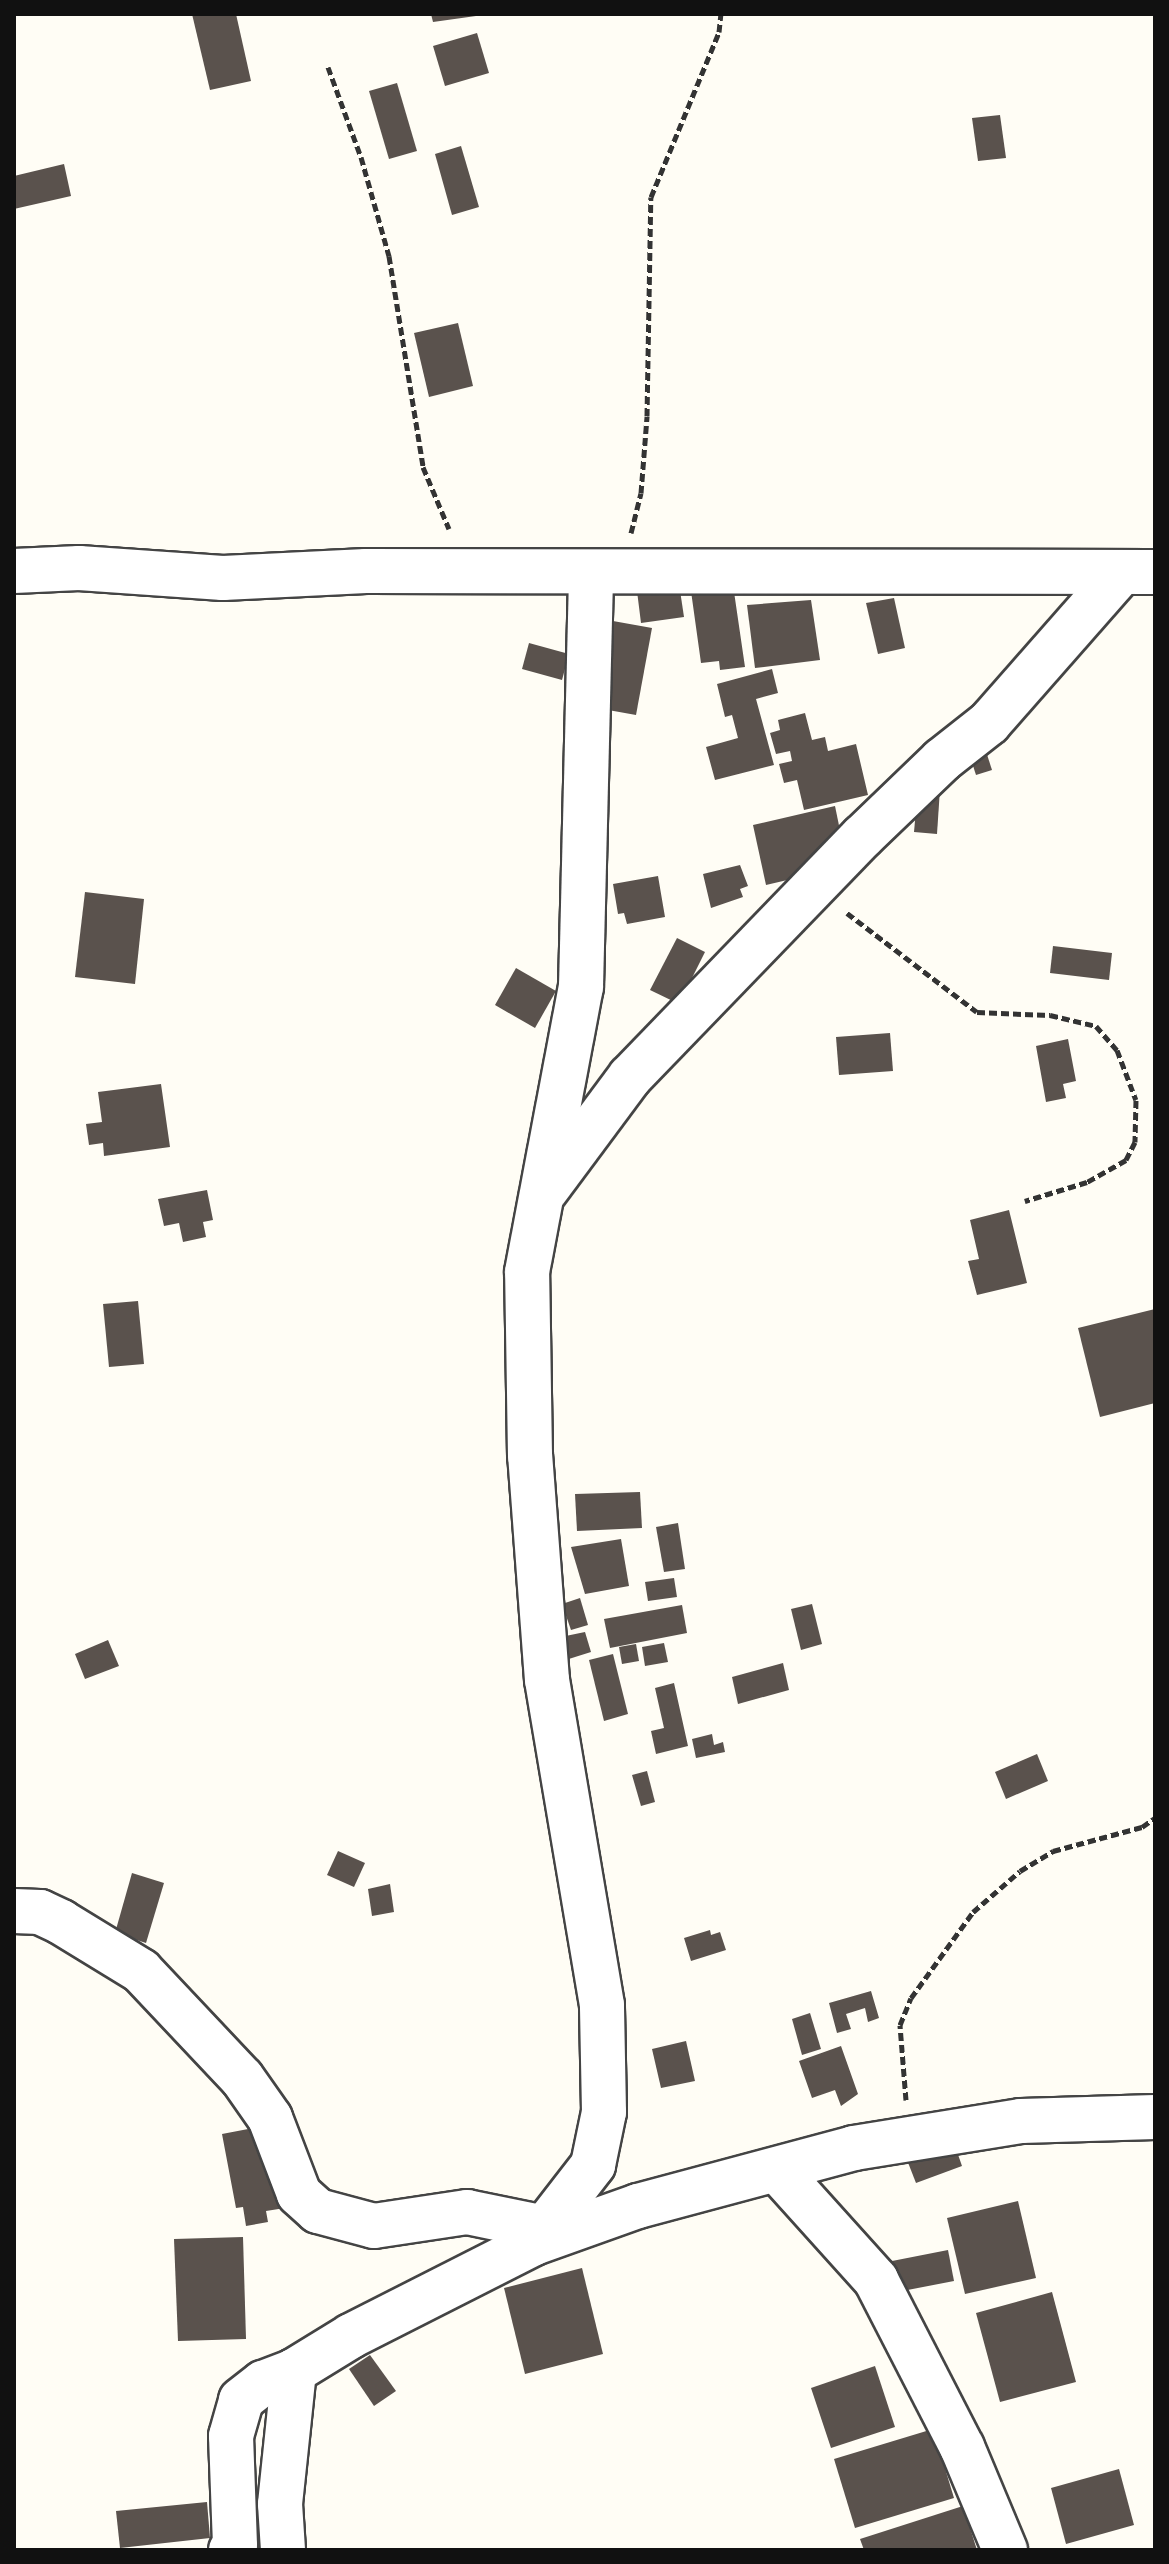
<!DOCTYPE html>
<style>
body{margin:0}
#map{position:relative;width:1169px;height:2564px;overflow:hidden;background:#fffdf5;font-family:"Source Serif 4",serif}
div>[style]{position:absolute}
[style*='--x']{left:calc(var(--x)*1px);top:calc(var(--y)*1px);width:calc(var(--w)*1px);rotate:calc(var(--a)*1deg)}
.building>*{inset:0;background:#5a524d}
.path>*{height:5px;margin-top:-2.5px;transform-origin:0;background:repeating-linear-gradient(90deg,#333 0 8px,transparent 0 12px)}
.roads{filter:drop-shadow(2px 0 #444) drop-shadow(-2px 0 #444) drop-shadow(0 2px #444) drop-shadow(0 -2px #444)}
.street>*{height:44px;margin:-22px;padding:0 22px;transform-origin:22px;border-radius:22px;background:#fff}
span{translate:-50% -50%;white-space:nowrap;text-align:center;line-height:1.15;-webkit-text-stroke:8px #fff;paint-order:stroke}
.frame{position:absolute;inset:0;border:16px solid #111;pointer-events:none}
</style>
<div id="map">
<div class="building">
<i style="clip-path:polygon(192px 14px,236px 14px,251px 81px,210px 90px)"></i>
<i style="clip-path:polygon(431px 14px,476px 14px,476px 16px,433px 22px)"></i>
<i style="clip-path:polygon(477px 33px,489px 73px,445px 86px,433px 46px)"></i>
<i style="clip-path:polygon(397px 83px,417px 151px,389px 159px,369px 91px)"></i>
<i style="clip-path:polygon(1000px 115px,1006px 158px,978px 161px,972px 118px)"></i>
<i style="clip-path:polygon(461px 146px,479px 207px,452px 215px,435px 154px)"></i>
<i style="clip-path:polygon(64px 164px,71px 196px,14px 209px,14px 176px)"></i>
<i style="clip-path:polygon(458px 323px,473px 386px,429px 397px,414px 333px)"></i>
<i style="clip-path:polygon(678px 577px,684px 617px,641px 623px,636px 583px)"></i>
<i style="clip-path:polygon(732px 578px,745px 667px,720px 670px,719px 661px,701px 663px,690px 584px)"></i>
<i style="clip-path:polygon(894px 598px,905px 648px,878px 654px,866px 603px)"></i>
<i style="clip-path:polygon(811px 600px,820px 660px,755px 668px,747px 605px)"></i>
<i style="clip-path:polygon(613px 621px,652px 628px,636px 715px,597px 708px)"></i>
<i style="clip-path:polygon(529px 643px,569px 654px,562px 680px,522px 669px)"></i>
<i style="clip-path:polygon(772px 669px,778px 693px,756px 699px,774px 765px,715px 780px,706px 747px,738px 738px,732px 715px,725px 717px,717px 684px)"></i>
<i style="clip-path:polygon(805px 713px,812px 740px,825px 737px,828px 751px,856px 744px,868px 795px,804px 810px,797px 780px,784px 783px,779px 764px,792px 761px,790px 751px,776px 754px,770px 733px,780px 730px,778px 720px)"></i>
<i style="clip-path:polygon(982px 739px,992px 770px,976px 775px,966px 744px)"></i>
<i style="clip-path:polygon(918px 787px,940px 789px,937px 834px,914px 832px)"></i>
<i style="clip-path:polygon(835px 806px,843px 845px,830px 870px,766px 885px,753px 825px)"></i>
<i style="clip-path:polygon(740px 865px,748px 886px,740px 889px,743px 897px,711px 908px,703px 874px)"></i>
<i style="clip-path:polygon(658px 876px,665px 917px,627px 924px,624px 913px,618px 914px,613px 884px)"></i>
<i style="clip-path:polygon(85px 892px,144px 899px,135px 984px,75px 977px)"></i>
<i style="clip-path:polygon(677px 938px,705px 952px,679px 1004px,650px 990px)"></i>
<i style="clip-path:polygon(1053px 946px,1112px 953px,1109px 980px,1050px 973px)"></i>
<i style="clip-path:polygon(516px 968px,556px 991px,535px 1028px,495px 1005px)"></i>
<i style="clip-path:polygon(890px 1033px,893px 1071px,839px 1075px,836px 1037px)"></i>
<i style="clip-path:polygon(1068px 1039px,1076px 1081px,1063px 1084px,1066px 1098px,1046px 1102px,1036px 1046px)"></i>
<i style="clip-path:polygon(161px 1084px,170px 1147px,104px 1156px,103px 1143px,89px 1145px,86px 1124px,102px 1122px,98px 1092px)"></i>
<i style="clip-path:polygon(207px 1190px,213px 1220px,203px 1222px,206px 1237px,183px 1242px,179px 1223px,164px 1226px,158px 1199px)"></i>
<i style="clip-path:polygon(1009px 1210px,1027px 1283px,977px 1295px,968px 1261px,979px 1259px,970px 1220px)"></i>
<i style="clip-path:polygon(138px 1301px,144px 1364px,109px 1367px,103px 1304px)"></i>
<i style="clip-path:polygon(1155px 1309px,1155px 1403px,1100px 1417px,1078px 1328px)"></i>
<i style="clip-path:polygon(640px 1492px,642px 1528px,577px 1531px,575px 1494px)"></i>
<i style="clip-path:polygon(678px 1523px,685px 1569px,664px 1572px,656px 1527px)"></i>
<i style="clip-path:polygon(621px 1539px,629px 1586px,585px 1594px,571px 1547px)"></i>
<i style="clip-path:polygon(674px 1578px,677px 1597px,648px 1601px,645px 1582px)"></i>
<i style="clip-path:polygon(580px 1598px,588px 1625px,571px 1630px,562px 1604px)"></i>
<i style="clip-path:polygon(812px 1604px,822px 1644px,801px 1650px,791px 1609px)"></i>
<i style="clip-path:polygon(682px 1605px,687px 1633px,610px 1648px,604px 1619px)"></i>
<i style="clip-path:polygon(585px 1632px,591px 1652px,556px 1663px,551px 1639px)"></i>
<i style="clip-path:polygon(108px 1640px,119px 1666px,85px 1679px,75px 1654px)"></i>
<i style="clip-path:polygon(664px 1643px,668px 1662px,645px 1666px,642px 1647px)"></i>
<i style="clip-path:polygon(636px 1644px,639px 1661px,622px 1664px,619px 1647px)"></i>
<i style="clip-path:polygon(613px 1654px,628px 1714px,604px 1721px,589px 1660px)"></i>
<i style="clip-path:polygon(783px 1663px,789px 1690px,738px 1704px,732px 1677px)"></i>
<i style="clip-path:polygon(674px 1683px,688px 1746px,656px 1754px,651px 1731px,664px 1728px,655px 1688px)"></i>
<i style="clip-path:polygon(712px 1734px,714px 1745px,723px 1742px,725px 1752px,696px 1758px,692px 1739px)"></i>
<i style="clip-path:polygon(1037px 1754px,1048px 1781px,1006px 1799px,995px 1772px)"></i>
<i style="clip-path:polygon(647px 1771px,655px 1802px,641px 1806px,632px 1775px)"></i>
<i style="clip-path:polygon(338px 1851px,365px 1863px,354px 1887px,327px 1875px)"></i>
<i style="clip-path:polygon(132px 1873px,164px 1883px,146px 1943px,115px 1933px)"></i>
<i style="clip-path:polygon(390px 1884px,394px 1912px,372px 1916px,368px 1889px)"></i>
<i style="clip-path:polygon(710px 1930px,711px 1935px,720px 1932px,726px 1950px,691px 1961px,684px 1938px)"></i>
<i style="clip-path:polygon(871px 1991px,879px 2018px,868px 2022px,865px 2008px,846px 2014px,851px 2029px,837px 2033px,829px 2003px)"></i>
<i style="clip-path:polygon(810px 2013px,821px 2049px,802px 2055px,792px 2019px)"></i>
<i style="clip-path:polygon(686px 2041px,695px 2081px,661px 2088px,652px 2049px)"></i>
<i style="clip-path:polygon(841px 2046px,858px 2094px,841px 2106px,835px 2090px,812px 2098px,799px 2061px)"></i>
<i style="clip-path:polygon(269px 2125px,285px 2208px,266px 2211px,268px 2222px,246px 2226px,243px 2207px,236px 2208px,222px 2134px)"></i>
<i style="clip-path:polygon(954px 2143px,962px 2166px,916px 2183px,907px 2160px)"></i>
<i style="clip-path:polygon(1018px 2201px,1036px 2278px,965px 2294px,947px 2218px)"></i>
<i style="clip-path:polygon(243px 2237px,246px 2339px,178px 2341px,174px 2239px)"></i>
<i style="clip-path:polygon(948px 2250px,954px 2281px,892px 2293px,887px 2262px)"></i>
<i style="clip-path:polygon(582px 2268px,603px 2354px,525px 2374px,504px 2288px)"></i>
<i style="clip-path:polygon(1052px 2292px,1076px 2382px,1000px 2402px,976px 2313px)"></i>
<i style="clip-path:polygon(370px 2355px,396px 2391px,374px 2406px,349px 2369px)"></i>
<i style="clip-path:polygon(875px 2366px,895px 2427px,831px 2448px,811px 2388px)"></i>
<i style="clip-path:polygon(933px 2429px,954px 2498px,855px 2528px,834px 2459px)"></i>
<i style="clip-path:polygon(1119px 2469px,1134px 2525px,1066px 2544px,1051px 2488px)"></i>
<i style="clip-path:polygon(207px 2502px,210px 2538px,120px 2548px,116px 2511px)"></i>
<i style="clip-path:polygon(963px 2506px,977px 2550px,864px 2550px,860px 2539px)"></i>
</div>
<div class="path">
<i style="--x:328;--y:67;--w:96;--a:69.9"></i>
<i style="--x:361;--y:157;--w:103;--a:74.2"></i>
<i style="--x:389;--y:256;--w:214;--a:80.8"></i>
<i style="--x:423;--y:467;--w:67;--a:67.2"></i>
<i style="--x:631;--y:533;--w:41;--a:-76"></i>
<i style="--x:641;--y:493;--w:77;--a:-85.5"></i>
<i style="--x:647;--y:416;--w:219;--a:-89"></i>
<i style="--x:651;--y:197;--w:178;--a:-67.6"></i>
<i style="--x:719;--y:32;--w:18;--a:-84"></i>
<i style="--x:847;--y:913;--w:163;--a:37.3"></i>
<i style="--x:977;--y:1012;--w:73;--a:2.4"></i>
<i style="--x:1050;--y:1015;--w:47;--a:13.4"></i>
<i style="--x:1096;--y:1026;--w:32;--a:49"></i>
<i style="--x:1117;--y:1050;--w:53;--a:69.2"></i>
<i style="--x:1136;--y:1100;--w:42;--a:91.4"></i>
<i style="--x:1135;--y:1142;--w:20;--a:117"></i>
<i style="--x:1126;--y:1160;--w:45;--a:150.6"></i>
<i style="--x:1087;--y:1182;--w:65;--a:163"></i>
<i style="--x:906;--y:2100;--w:75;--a:-94.6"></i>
<i style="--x:900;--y:2025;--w:29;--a:-68"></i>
<i style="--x:911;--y:1998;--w:106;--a:-54.2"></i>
<i style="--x:973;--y:1912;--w:62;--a:-41.1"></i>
<i style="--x:1020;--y:1871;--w:39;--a:-31"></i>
<i style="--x:1053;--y:1851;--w:92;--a:-15.1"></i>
<i style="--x:1142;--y:1827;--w:16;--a:-35"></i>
</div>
<div class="roads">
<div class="street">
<i style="--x:14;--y:571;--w:65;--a:-2.6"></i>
<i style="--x:79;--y:568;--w:144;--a:4"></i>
<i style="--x:223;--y:578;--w:143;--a:-2.8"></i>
<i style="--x:366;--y:571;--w:789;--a:0.07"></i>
<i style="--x:546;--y:1190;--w:141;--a:-53.4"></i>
<i style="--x:630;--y:1077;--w:334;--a:-46"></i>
<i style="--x:862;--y:837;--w:111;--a:-43.9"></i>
<i style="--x:942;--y:760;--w:60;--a:-38.2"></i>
<i style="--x:989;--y:723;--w:200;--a:-48.7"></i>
<i style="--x:14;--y:1911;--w:26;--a:2"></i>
<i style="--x:40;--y:1912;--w:23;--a:25"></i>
<i style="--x:61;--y:1922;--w:94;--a:31.5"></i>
<i style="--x:141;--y:1971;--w:147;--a:46.7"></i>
<i style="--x:242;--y:2078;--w:49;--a:55"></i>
<i style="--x:270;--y:2118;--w:81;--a:69.1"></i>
<i style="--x:299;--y:2194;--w:25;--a:42"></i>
<i style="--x:318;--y:2211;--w:58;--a:15"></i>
<i style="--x:374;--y:2226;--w:94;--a:-8.6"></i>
<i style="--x:467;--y:2212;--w:80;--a:11.6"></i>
<i style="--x:778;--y:2171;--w:147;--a:48"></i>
<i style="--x:876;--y:2280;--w:188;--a:62.8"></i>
<i style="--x:962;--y:2447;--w:112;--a:67.3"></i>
<i style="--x:534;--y:2243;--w:110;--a:-19.6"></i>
<i style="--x:638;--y:2206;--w:224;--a:-15"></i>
<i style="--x:854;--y:2148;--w:169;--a:-9.2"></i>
<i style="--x:1021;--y:2121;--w:134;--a:-1.7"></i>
<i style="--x:231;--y:2550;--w:6;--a:-51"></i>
<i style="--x:235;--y:2545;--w:109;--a:-92.1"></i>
<i style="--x:231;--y:2436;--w:37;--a:-74"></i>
<i style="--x:241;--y:2400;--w:28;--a:-38"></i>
<i style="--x:263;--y:2383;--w:33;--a:-21"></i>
<i style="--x:283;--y:2550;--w:46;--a:-93.7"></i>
<i style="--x:280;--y:2504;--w:134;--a:-84"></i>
<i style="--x:294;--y:2371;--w:67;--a:-31.6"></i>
<i style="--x:351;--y:2336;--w:203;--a:-26.9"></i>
<i style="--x:532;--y:2244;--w:100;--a:-52.3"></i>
<i style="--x:593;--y:2165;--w:54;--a:-78.3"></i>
<i style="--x:604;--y:2112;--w:107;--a:-91.1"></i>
<i style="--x:602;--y:2005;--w:330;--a:-99.6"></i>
<i style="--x:547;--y:1680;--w:225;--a:-94.3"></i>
<i style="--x:530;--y:1456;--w:184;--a:-90.9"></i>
<i style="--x:527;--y:1272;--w:290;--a:-79.3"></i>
<i style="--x:581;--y:987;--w:415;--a:-88.6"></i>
</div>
</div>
<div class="frame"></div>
</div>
